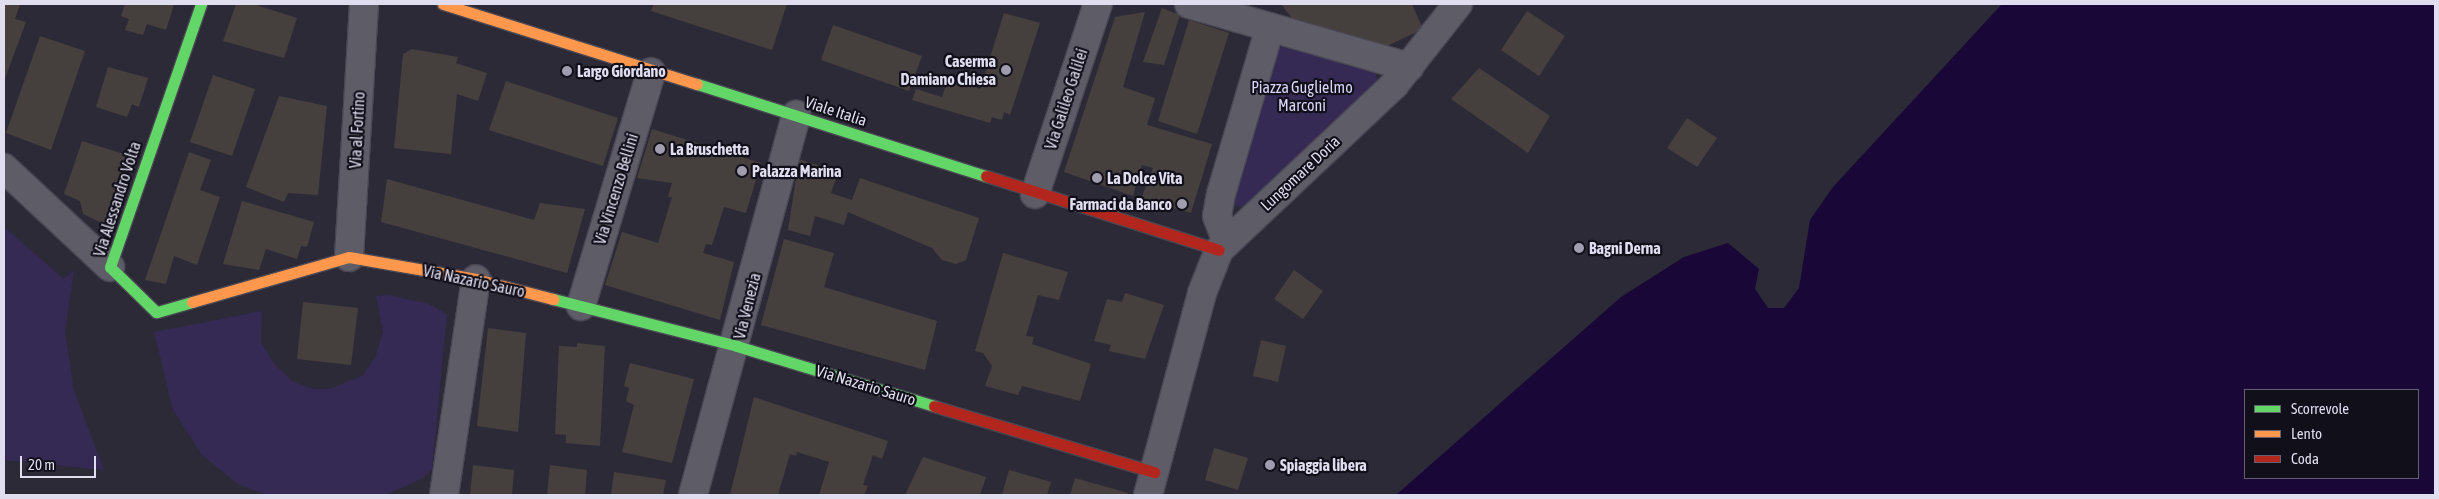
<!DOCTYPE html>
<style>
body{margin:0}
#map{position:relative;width:2439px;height:499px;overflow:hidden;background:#2c2a37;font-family:"Asap Condensed",sans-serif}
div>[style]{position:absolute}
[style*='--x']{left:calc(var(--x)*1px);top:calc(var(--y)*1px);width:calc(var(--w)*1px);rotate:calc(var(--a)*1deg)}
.green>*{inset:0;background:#342a54}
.water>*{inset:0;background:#180737}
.building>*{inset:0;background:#45403e}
.roads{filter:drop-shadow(1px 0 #4a4754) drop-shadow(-1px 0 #4a4754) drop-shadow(0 1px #4a4754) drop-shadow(0 -1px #4a4754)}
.street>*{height:28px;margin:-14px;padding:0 14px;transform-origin:14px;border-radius:14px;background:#5d5c67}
.fast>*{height:11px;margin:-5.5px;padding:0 5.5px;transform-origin:5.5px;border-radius:5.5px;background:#63d668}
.slow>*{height:11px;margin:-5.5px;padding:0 5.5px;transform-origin:5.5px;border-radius:5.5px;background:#ff974d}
.jam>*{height:11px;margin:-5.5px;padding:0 5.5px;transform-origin:5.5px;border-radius:5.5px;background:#b3261e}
.dots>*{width:14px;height:14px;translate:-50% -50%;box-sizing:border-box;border:2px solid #110f1a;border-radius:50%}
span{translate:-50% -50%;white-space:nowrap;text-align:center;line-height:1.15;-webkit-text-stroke:4.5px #110f1a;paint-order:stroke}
.poi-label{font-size:16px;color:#dfddee;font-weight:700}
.right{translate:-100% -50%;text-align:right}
.left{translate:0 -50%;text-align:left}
.park-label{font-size:16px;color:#dad5f9}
.street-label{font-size:16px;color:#dfddee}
.frame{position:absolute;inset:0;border:5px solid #dfddee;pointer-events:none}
.legend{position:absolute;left:2244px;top:389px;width:175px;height:90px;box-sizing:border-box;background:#110f1a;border:1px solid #63616f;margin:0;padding:6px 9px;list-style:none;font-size:15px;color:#dfddee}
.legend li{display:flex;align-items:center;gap:10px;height:25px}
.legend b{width:25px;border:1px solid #63616f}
.scale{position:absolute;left:20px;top:456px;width:76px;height:22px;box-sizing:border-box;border:2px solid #dfddee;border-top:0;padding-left:6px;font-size:15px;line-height:18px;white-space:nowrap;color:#dfddee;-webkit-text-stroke:4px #110f1a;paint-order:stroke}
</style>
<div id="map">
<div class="green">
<i style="clip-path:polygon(1283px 47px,1376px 72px,1377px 81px,1245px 208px,1237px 206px,1231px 202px,1274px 50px)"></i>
<i style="clip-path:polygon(4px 227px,64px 279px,74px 270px,65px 332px,74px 390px,104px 470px,4px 460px)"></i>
<i style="clip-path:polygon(389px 295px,429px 304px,447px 314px,432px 469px,423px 478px,385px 495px,267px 495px,238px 484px,202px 455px,173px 410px,154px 332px,262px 311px,261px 342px,275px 365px,292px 381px,312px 389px,329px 389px,362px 376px,375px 358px,383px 332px,376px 296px)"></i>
</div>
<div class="water">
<i style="clip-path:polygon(evenodd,2002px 4px,2435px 4px,2435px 495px,1396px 495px,1621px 297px,1684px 257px,1728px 243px,1759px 269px,1755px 289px,1768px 308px,1784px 308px,1799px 288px,1810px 220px,1833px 187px,2002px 4px,2245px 390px,2418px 390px,2418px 478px,2245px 478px,2245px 390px)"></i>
</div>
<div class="building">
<i style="clip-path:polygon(4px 4px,20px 4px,15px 19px,26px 22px,4px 81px)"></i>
<i style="clip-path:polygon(125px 4px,174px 4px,166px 30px,147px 24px,143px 35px,125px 30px,129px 19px,121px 16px)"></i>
<i style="clip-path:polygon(236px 4px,253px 4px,297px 18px,284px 58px,223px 41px)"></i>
<i style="clip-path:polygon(654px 4px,787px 4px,772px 50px,651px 11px)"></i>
<i style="clip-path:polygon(1281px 4px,1412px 4px,1423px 29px,1387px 46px,1292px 18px)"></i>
<i style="clip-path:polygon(1162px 8px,1180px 15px,1164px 65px,1143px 62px)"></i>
<i style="clip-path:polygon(1527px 11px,1565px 36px,1539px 76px,1501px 50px)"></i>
<i style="clip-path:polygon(1145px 12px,1123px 87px,1155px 98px,1147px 125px,1212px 144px,1191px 213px,1141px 199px,1153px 168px,1142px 165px,1133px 196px,1064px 172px,1115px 17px)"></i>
<i style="clip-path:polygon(1004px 13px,1040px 23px,1010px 115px,1004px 112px,1002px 120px,992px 117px,990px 123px,912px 100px,916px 89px,942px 97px,949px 77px,980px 89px)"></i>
<i style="clip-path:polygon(1189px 20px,1229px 33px,1197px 134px,1158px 121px)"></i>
<i style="clip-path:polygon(833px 25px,922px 56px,909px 91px,821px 60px)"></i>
<i style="clip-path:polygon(40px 36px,85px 51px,51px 150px,6px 133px)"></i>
<i style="clip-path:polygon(412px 49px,458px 57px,456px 63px,487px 73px,478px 101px,457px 94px,451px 154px,394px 148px,403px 54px)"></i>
<i style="clip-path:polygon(108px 67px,148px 78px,139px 107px,132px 104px,127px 117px,96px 107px)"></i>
<i style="clip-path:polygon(1479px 68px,1550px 116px,1528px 153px,1451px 99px)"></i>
<i style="clip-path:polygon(213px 75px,255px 89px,232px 156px,190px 142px)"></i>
<i style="clip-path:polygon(506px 81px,618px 118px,603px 166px,489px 130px)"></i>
<i style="clip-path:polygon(279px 96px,327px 106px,318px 195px,288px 193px,284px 202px,246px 187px)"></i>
<i style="clip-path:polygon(1687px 118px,1717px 138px,1697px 167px,1667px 148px)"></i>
<i style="clip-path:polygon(652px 129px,761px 163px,746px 213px,724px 207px,712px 245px,706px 244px,703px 253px,734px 262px,720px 320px,605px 285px,622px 232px,658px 243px,672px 197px,668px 197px,672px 183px,637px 178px)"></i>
<i style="clip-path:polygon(82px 141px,130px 156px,108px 226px,83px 214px,80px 201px,64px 194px)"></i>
<i style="clip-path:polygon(189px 152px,211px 160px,200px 190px,220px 197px,197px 265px,174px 256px,166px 284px,145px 280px)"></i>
<i style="clip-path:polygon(799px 159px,838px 172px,831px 193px,852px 200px,860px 178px,979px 218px,966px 260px,956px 264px,942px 260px,932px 248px,848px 212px,844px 225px,815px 216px,810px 236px,788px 230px)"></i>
<i style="clip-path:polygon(387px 179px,534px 220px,540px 203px,585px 209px,567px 273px,381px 222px)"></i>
<i style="clip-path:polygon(242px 201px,314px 222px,307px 247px,301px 246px,297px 259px,266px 249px,259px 270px,223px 264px)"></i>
<i style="clip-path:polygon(784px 239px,834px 253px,824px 287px,937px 321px,925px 370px,761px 325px)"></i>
<i style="clip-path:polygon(1003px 253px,1068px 272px,1059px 300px,1038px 295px,1026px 336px,1034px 337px,1032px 344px,1091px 364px,1080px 401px,1022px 386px,1018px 395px,985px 386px,992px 366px,983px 353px,975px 351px)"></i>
<i style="clip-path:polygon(1294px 270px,1323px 291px,1303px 319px,1274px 299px)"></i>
<i style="clip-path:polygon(1125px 293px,1164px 305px,1145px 359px,1109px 351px,1111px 345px,1094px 341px,1107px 299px,1122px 302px)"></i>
<i style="clip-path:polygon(303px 302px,358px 308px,351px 365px,297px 359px)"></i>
<i style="clip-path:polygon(488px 328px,526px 333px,518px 432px,477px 426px)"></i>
<i style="clip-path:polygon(1261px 340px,1286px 346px,1278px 382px,1253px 376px)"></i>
<i style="clip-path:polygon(577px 343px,605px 346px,600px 446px,566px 443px,566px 435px,555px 434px,559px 346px,577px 347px)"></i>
<i style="clip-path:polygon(630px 363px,694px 379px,672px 463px,622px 452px,634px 405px,626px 401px,629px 388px,624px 386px)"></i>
<i style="clip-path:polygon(754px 397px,888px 441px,882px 459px,873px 455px,863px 485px,868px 486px,864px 495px,819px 495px,829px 462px,797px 452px,796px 456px,790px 454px,778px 495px,730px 495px)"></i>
<i style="clip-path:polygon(1214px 448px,1248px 458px,1238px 490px,1205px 480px)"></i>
<i style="clip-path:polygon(923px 457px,986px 477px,980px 495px,905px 495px)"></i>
<i style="clip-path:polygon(473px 465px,514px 470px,512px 495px,470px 495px)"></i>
<i style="clip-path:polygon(550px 465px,587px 470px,585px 495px,547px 495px)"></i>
<i style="clip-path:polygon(1009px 470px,1051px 482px,1047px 495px,1002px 495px)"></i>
<i style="clip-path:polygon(614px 472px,666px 480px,663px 495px,611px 495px)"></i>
<i style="clip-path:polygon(1075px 478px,1128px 493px,1127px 495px,1070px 495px)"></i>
</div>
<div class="roads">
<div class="street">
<i style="--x:1189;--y:4;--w:229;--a:16"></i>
<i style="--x:4;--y:168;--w:145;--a:43"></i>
<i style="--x:1035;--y:194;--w:200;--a:-71.7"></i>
<i style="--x:1227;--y:242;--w:28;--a:-111"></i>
<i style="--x:1217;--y:216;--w:22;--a:-80"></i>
<i style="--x:1221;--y:194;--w:174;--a:-73.6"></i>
<i style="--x:349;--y:257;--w:253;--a:-86.6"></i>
<i style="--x:581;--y:306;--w:244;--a:-73.3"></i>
<i style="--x:444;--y:495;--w:218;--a:-81.6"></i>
<i style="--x:693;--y:495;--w:394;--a:-74.8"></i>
<i style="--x:1148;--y:495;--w:209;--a:-75"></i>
<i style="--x:1202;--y:293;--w:46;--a:-68.4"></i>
<i style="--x:1219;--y:250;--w:241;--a:-43.3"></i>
<i style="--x:1394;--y:85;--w:103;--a:-51.7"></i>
</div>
<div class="fast">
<i style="--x:697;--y:84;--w:303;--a:17.7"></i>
<i style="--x:553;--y:299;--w:190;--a:14.3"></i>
<i style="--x:737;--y:346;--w:206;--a:16.9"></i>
<i style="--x:192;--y:302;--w:37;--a:164"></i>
<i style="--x:156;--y:312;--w:64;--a:-135.6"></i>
<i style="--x:110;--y:267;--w:278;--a:-70.9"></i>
</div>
<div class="slow">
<i style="--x:443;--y:4;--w:266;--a:17.5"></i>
<i style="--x:192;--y:302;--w:163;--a:-16"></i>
<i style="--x:349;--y:257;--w:129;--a:9.8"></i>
<i style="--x:476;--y:279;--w:80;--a:14.6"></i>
</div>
<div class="jam">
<i style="--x:986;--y:176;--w:244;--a:17.6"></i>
<i style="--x:934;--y:406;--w:230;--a:16.7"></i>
</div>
</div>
<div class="dots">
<i style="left:1006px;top:70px;background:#a09eae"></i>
<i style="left:567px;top:71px;background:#a09eae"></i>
<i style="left:660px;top:149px;background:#a09eae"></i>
<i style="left:742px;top:171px;background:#a09eae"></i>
<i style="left:1097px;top:178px;background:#a09eae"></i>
<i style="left:1182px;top:204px;background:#a09eae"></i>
<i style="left:1579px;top:248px;background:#a09eae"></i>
<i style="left:1270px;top:465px;background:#a09eae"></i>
</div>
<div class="poi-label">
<span class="right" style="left:996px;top:70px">Caserma<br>Damiano Chiesa</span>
<span class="left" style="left:577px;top:71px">Largo Giordano</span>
<span class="left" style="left:670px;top:149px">La Bruschetta</span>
<span class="left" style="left:752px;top:171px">Palazza Marina</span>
<span class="left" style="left:1107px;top:178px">La Dolce Vita</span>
<span class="right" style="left:1172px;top:204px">Farmaci da Banco</span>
<span class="left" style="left:1589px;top:248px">Bagni Derna</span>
<span class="left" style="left:1280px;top:465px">Spiaggia libera</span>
</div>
<div class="park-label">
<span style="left:1302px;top:96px">Piazza Guglielmo<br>Marconi</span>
</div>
<div class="street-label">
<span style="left:1066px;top:99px;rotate:-72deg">Via Galileo Galilei</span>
<span style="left:836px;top:111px;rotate:18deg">Viale Italia</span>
<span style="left:357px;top:130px;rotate:-87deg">Via al Fortino</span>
<span style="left:1300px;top:173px;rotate:-43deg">Lungomare Doria</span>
<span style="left:616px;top:189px;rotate:-73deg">Via Vincenzo Bellini</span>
<span style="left:117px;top:199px;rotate:-72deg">Via Alessandro Volta</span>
<span style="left:474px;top:281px;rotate:12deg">Via Nazario Sauro</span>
<span style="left:747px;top:306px;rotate:-76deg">Via Venezia</span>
<span style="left:866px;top:385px;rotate:17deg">Via Nazario Sauro</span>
</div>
<div class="frame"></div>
<ul class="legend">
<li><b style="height:6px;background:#63d668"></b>Scorrevole</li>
<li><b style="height:6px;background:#ff974d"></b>Lento</li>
<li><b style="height:6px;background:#b3261e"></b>Coda</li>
</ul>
<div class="scale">20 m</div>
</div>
